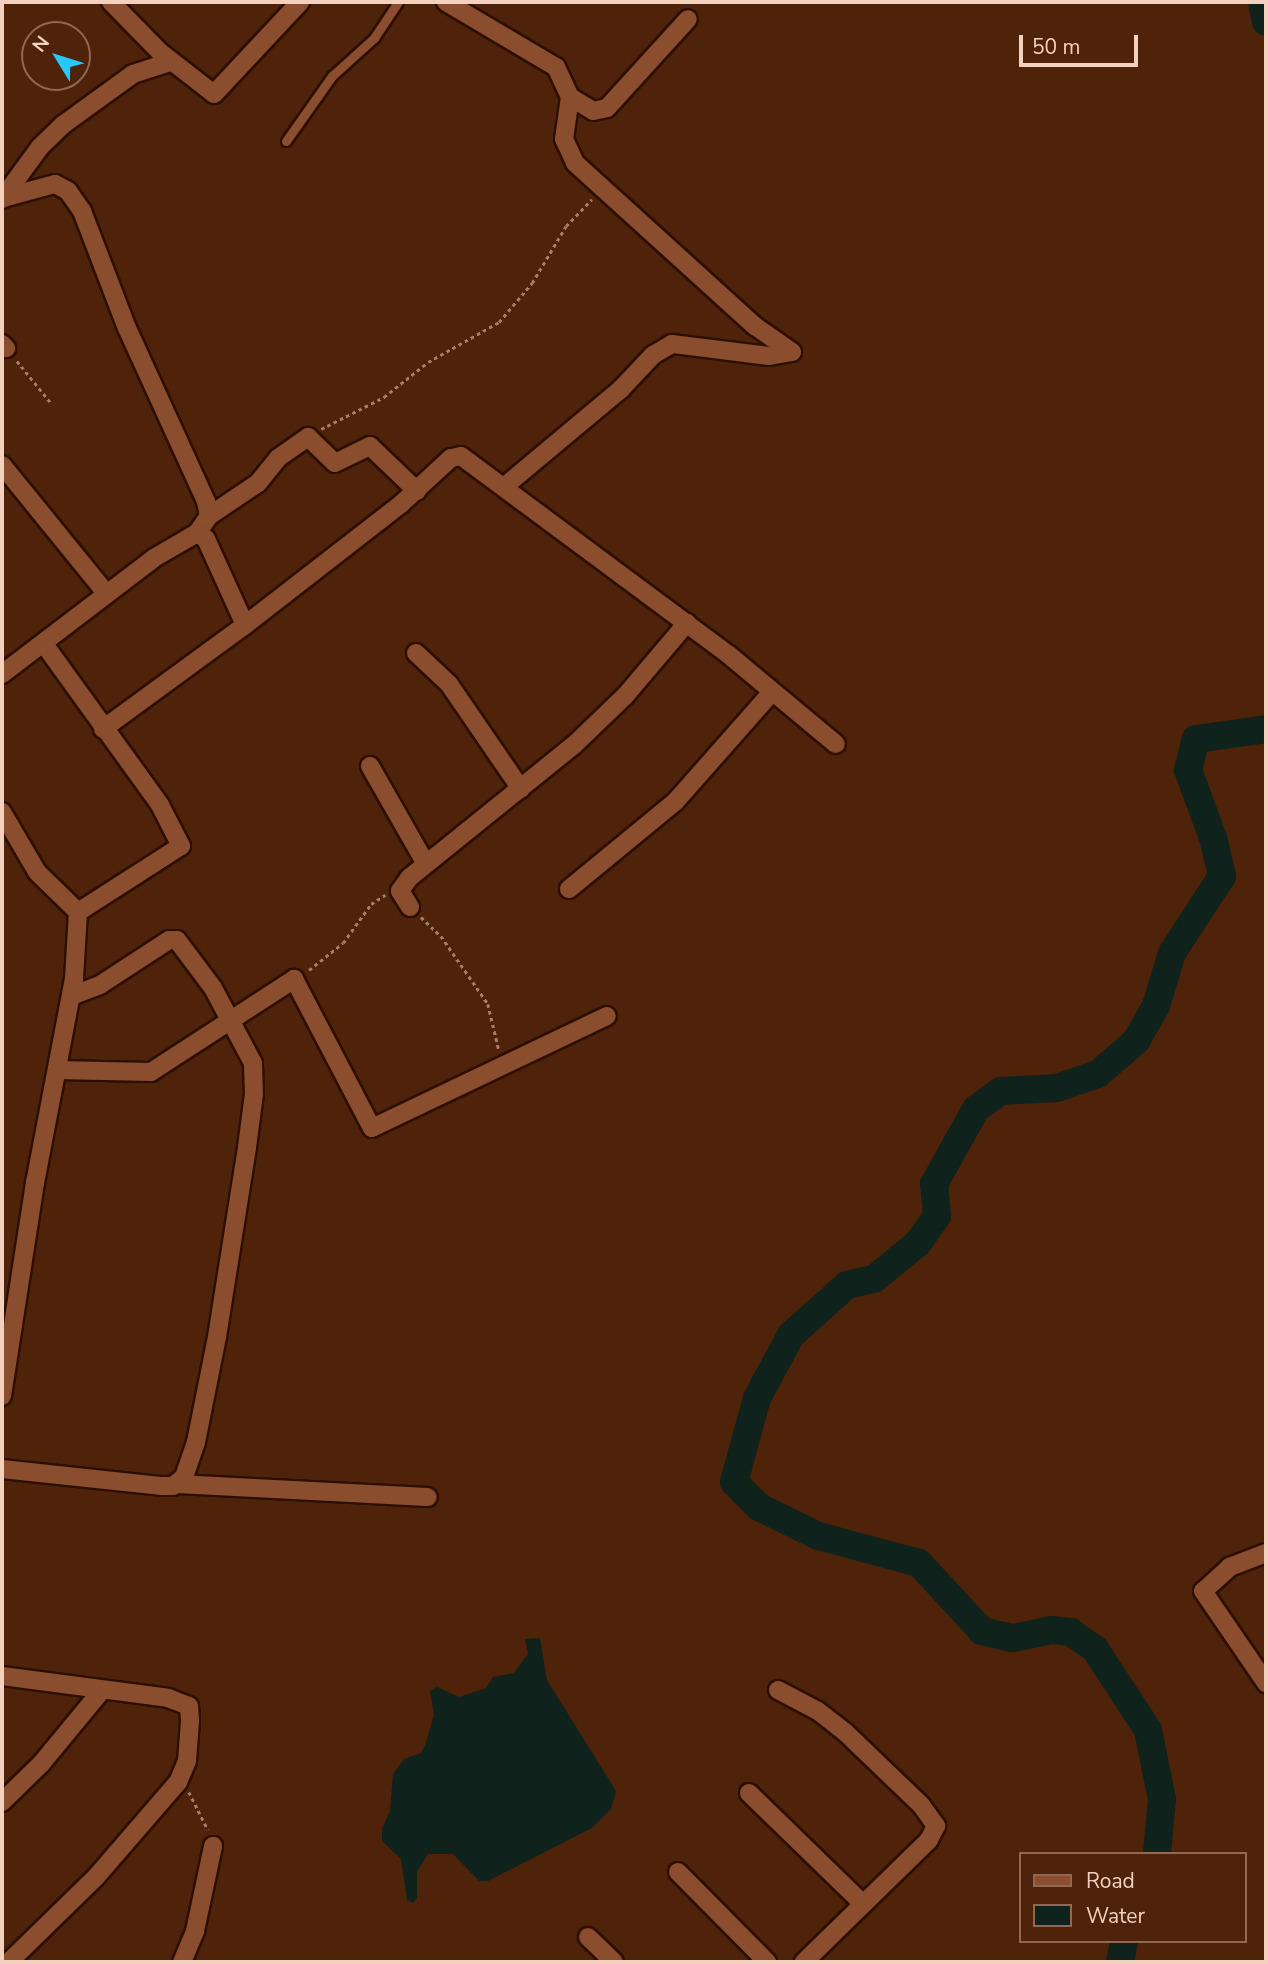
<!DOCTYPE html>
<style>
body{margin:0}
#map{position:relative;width:1268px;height:1964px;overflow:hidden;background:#4f230a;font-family:"Nunito Sans",sans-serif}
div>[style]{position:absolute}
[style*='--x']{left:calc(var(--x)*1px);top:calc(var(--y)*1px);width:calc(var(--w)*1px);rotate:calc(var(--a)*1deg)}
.water>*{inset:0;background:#0f221b}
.river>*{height:28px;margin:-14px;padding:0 14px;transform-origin:14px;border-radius:14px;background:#0f221b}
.path>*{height:2.5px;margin-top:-1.25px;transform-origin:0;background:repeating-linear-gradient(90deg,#a57d68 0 3.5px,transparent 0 7px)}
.roads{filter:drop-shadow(2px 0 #2d0f01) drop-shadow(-2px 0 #2d0f01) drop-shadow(0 2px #2d0f01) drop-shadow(0 -2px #2d0f01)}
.service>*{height:9px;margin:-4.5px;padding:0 4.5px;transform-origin:4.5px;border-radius:4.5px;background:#8a4d2d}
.minor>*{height:18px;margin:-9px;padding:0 9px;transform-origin:9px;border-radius:9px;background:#8a4d2d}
span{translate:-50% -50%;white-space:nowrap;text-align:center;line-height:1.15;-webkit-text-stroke:7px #4f230a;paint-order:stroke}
.frame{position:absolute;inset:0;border:4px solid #f4d0be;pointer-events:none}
.legend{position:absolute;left:1019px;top:1852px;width:228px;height:91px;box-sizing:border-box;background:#4f230a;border:2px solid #916852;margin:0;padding:9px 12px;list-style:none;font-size:21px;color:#f4d0be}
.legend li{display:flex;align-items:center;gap:14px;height:35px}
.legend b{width:35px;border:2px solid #916852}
.north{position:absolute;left:21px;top:21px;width:70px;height:70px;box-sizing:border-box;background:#4f230a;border:2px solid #916852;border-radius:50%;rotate:308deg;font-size:19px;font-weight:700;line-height:28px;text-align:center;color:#f4d0be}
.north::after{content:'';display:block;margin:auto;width:24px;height:32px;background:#27c8ff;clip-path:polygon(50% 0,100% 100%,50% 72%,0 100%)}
.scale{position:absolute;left:1019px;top:35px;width:119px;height:32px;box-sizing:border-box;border:4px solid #f4d0be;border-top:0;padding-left:9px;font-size:21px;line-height:24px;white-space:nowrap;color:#f4d0be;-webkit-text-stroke:5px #4f230a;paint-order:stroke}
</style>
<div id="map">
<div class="water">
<i style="clip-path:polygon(540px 1638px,547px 1680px,616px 1791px,611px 1809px,592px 1828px,488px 1881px,479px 1881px,453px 1854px,428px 1854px,417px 1872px,417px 1898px,413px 1903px,407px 1900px,401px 1859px,382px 1841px,382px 1829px,390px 1811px,393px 1774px,404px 1759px,421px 1753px,425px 1745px,434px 1715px,430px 1691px,437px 1687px,459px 1697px,486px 1688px,493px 1677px,514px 1673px,528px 1654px,525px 1639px)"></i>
</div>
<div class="river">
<i style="--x:1262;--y:2;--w:20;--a:79"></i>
<i style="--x:1157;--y:1854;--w:55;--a:-84.8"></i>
<i style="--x:1162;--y:1799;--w:70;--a:-101.5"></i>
<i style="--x:1148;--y:1730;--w:97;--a:-123.2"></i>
<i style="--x:1095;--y:1649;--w:29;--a:-145"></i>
<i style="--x:1071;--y:1632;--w:20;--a:-174"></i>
<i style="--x:1051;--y:1630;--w:40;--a:168"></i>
<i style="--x:1012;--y:1638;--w:31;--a:-167"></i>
<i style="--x:982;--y:1631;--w:93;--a:-132.8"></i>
<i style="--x:919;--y:1563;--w:105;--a:-165"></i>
<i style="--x:818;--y:1536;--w:66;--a:-153.8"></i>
<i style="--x:759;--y:1507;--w:35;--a:-135"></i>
<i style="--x:734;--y:1482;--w:87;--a:-74.7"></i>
<i style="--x:757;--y:1398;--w:72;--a:-61.6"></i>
<i style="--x:791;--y:1335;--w:75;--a:-41.8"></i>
<i style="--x:847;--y:1285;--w:28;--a:-13"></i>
<i style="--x:874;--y:1279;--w:57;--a:-39.3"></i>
<i style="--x:918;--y:1243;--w:33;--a:-55"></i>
<i style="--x:937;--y:1216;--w:32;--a:-95"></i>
<i style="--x:934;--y:1184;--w:86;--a:-60.8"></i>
<i style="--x:976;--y:1109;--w:31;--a:-36"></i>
<i style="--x:1001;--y:1091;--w:56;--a:-3.1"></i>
<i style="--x:1057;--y:1088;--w:43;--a:-18.9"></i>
<i style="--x:1098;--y:1074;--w:50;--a:-41"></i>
<i style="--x:1136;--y:1041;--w:40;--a:-60.3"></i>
<i style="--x:1156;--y:1006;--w:55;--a:-73.2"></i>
<i style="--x:1172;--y:953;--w:92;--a:-57"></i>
<i style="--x:1222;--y:876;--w:39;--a:-103"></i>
<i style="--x:1213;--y:838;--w:72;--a:-110.2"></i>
<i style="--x:1188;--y:770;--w:32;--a:-76"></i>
<i style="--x:1196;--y:739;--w:71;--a:-8.1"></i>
<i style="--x:1120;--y:1962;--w:21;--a:-79"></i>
</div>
<div class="path">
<i style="--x:17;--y:361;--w:55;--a:50.9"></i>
<i style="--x:321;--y:429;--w:71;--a:-26.9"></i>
<i style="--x:384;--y:397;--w:56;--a:-38.5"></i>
<i style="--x:428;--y:362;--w:81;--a:-29.4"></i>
<i style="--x:499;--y:322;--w:51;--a:-49.8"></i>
<i style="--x:532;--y:283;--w:66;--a:-59.2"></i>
<i style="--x:566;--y:226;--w:37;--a:-46"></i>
<i style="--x:421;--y:917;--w:28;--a:44"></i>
<i style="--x:441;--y:936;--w:83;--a:55.3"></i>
<i style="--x:488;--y:1004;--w:47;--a:76.6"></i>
<i style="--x:309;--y:970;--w:43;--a:-38.5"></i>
<i style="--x:343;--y:943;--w:48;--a:-54.3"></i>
<i style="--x:371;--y:904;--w:17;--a:-33"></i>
<i style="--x:189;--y:1792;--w:42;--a:63.4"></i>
</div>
<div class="roads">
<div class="service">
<i style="--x:286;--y:141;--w:80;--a:-54.7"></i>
<i style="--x:332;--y:76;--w:57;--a:-42.1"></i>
<i style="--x:374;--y:38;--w:43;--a:-56.3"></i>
</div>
<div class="minor">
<i style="--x:111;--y:2;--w:70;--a:45.6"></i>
<i style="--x:160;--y:52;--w:68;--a:37.9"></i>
<i style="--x:214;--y:94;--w:126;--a:-46.9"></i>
<i style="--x:446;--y:2;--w:128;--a:30.6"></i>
<i style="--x:556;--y:67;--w:33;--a:65"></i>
<i style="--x:570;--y:97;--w:42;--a:98.1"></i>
<i style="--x:564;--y:139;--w:26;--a:65"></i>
<i style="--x:575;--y:163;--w:243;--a:42.2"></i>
<i style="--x:755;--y:326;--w:45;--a:35.1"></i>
<i style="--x:792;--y:352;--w:23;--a:170"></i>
<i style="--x:769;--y:356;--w:98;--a:-172.9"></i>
<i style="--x:672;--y:344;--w:22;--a:150"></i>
<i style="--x:653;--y:355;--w:47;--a:133.3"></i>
<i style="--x:621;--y:389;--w:151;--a:140.1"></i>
<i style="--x:570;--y:97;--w:27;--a:31"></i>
<i style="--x:593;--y:111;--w:14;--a:-12"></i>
<i style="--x:607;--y:108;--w:120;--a:-47.7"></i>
<i style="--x:3;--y:198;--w:54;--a:-15.1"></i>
<i style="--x:55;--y:184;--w:15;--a:28"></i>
<i style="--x:68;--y:191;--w:24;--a:55"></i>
<i style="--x:82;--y:211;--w:125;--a:69"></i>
<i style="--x:127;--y:328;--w:190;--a:65.5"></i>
<i style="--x:206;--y:501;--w:15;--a:79"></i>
<i style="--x:209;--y:516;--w:21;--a:125"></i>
<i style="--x:2;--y:199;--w:64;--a:-53.8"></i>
<i style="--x:40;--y:147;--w:33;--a:-44"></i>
<i style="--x:64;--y:124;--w:85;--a:-35.9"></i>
<i style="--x:133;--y:74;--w:40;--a:-18"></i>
<i style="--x:2;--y:344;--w:6;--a:45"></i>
<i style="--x:2;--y:465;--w:166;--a:50.9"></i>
<i style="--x:209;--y:516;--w:59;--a:-34"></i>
<i style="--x:258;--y:483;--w:32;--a:-51"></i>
<i style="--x:278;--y:458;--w:37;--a:-35"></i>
<i style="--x:308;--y:437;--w:37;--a:44"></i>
<i style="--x:335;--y:463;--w:39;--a:-26"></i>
<i style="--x:370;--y:446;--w:65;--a:43.8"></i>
<i style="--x:44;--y:644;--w:198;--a:54.2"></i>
<i style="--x:160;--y:805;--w:46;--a:62.9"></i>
<i style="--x:181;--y:846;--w:122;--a:147.3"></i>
<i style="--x:416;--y:653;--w:45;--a:43.2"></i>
<i style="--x:449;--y:684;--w:127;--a:55.6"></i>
<i style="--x:2;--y:674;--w:191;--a:-37.3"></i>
<i style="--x:154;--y:558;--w:50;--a:-30.2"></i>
<i style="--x:197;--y:533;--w:11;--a:34"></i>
<i style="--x:206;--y:539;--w:94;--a:65.6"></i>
<i style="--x:245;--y:625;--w:197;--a:-37.8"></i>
<i style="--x:401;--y:504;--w:68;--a:-42.6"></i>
<i style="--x:451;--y:458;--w:10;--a:-11"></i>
<i style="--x:461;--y:456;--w:334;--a:36.6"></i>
<i style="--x:729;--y:655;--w:139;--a:39.8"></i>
<i style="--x:103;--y:729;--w:176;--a:-36.2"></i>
<i style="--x:370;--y:766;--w:113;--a:60.3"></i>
<i style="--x:2;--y:812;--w:69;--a:59.7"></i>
<i style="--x:37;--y:872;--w:57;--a:44.3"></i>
<i style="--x:569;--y:889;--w:137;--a:-39.4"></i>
<i style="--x:675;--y:802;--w:147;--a:-48.6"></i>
<i style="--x:410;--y:907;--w:19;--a:-122"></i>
<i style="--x:400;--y:891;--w:16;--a:-55"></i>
<i style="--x:409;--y:878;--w:212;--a:-38.9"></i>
<i style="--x:574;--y:745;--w:71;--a:-43.9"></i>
<i style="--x:625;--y:696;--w:96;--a:-49.7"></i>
<i style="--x:57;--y:1070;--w:94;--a:1.2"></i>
<i style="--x:151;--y:1072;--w:171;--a:-33"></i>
<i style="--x:294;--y:979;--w:168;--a:62.4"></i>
<i style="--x:372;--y:1128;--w:260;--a:-25.5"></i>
<i style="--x:2;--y:1396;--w:216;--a:-81.2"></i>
<i style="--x:35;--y:1183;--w:208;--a:-79.2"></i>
<i style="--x:74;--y:979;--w:67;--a:-86.6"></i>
<i style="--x:2;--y:1469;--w:159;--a:6.1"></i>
<i style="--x:160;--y:1486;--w:13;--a:0"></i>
<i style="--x:173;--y:1486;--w:14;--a:-39"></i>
<i style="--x:184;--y:1477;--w:37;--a:-71"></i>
<i style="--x:196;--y:1442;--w:107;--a:-78.7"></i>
<i style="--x:217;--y:1337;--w:192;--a:-81"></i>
<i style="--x:247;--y:1147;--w:53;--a:-82.5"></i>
<i style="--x:254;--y:1094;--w:31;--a:-92"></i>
<i style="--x:253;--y:1063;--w:85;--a:-118.1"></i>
<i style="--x:213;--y:988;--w:60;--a:-126.9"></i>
<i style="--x:177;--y:940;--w:8;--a:180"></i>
<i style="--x:169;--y:940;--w:82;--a:146.9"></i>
<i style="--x:100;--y:985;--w:31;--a:159"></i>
<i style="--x:177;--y:1484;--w:251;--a:3"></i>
<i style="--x:1266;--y:1553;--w:39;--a:159"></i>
<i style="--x:1230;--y:1567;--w:36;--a:138"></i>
<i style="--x:1203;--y:1591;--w:112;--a:55.6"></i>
<i style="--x:2;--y:1676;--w:167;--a:7.5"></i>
<i style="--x:168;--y:1698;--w:22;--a:21"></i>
<i style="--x:189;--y:1706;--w:15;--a:86"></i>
<i style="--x:190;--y:1721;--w:40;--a:94.3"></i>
<i style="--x:187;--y:1761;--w:23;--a:113"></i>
<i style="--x:178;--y:1782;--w:125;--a:130.8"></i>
<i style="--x:96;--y:1877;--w:122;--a:135.7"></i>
<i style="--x:778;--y:1690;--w:45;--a:27.7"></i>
<i style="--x:818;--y:1711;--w:34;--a:38"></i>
<i style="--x:845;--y:1732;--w:105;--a:43.8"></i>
<i style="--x:921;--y:1805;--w:26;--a:54"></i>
<i style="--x:936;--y:1826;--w:16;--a:117"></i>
<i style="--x:929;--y:1840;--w:175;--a:135.7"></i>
<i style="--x:749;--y:1793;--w:159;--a:44.2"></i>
<i style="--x:2;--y:1802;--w:54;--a:-44.3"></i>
<i style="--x:41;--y:1764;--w:96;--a:-50.5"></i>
<i style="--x:678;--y:1872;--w:127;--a:45.3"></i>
<i style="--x:588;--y:1937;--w:36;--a:44"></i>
<i style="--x:182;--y:1962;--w:34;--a:-67"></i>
<i style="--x:195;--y:1931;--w:87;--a:-78"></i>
</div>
</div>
<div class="frame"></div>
<ul class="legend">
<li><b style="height:9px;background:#8a4d2d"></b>Road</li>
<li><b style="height:19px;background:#0f221b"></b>Water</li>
</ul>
<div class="north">N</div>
<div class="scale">50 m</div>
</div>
